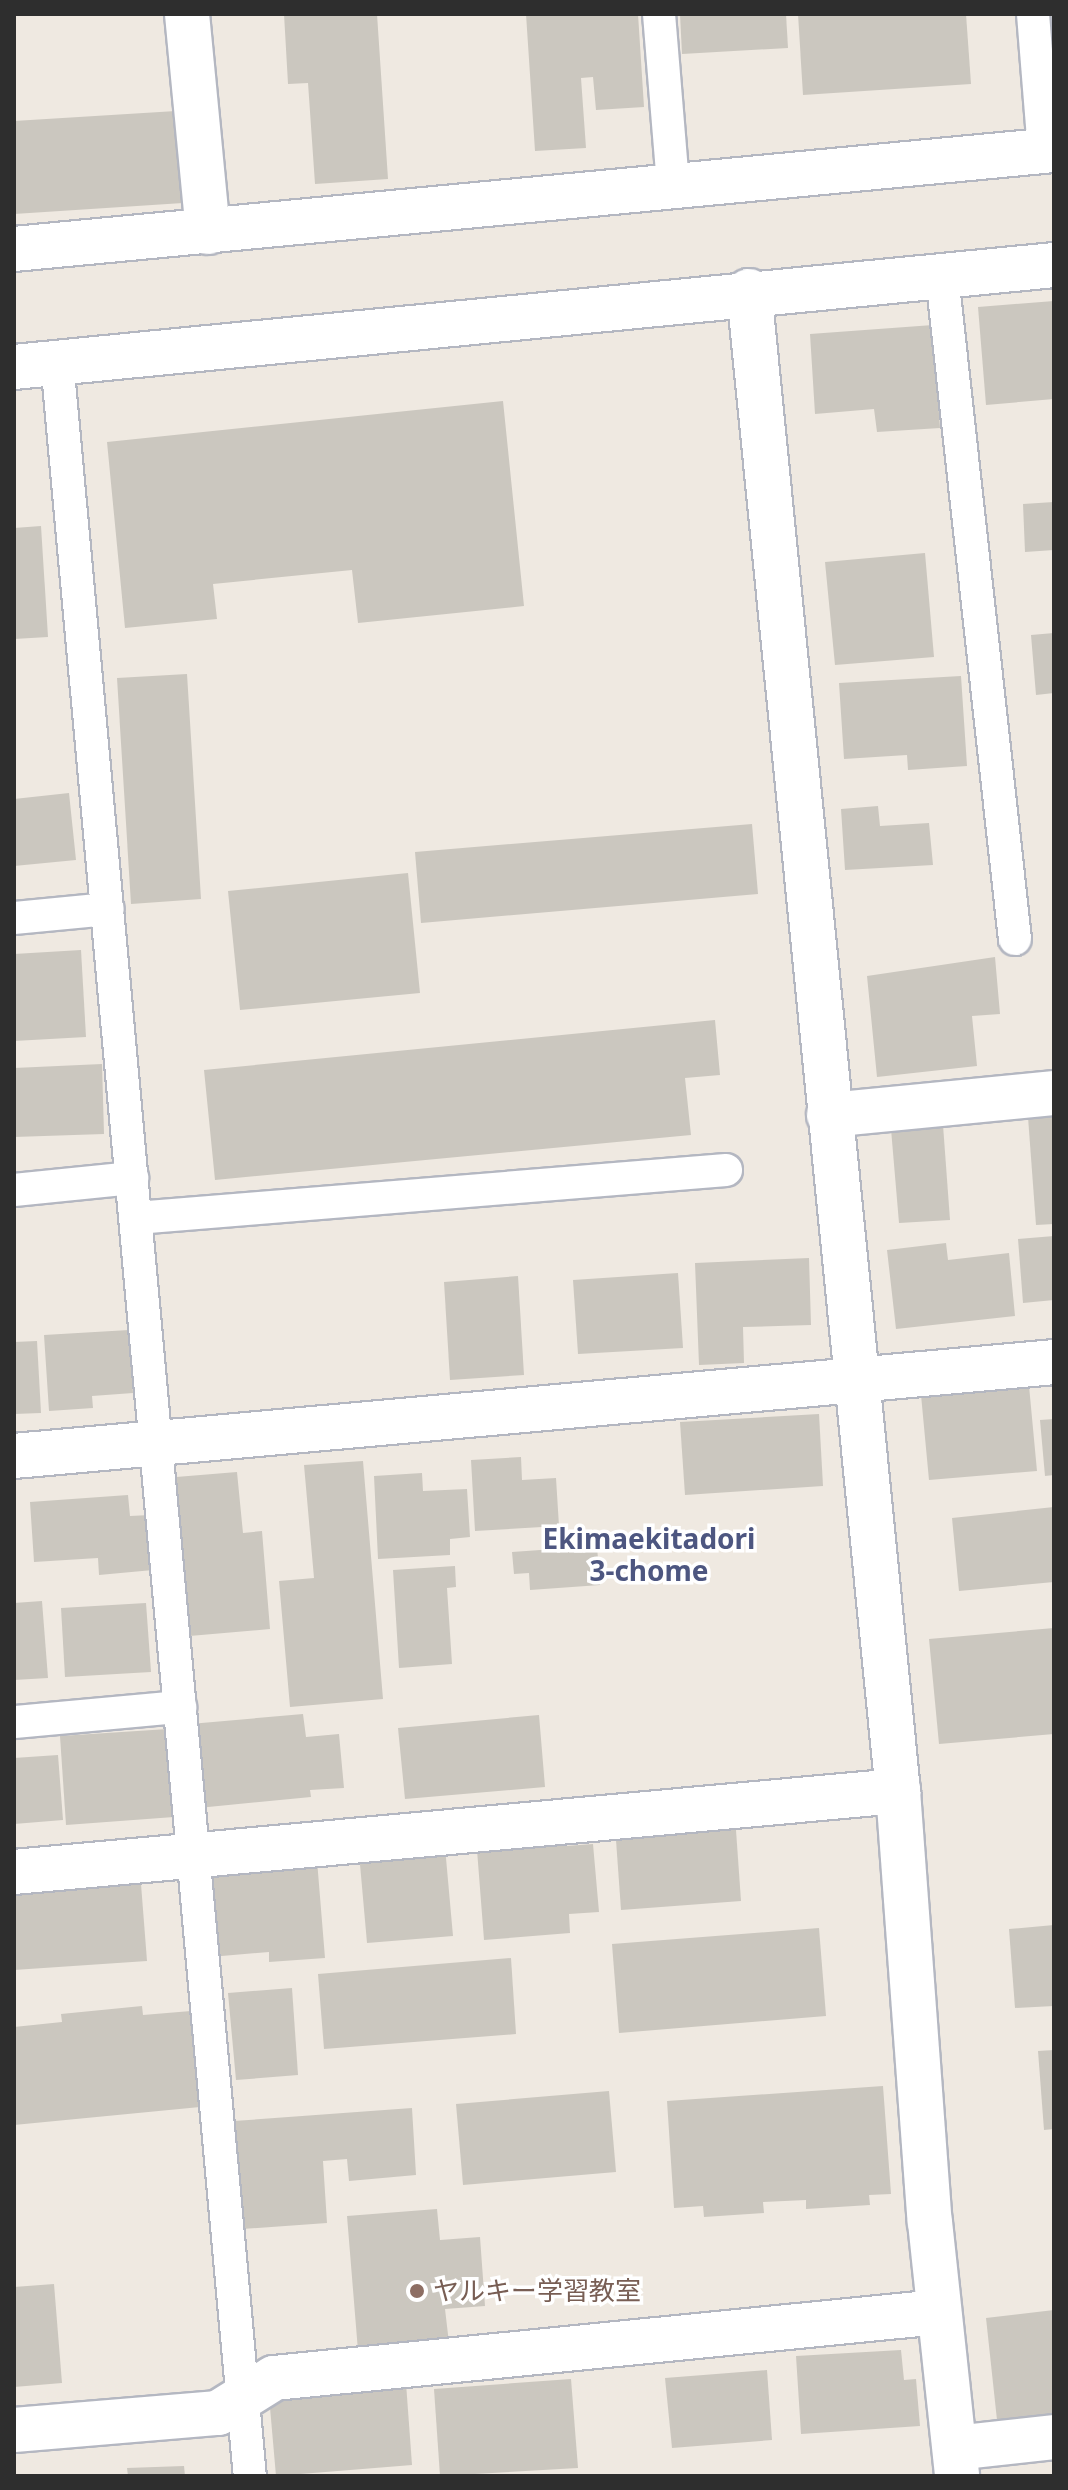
<!DOCTYPE html>
<meta charset="utf-8">
<style>
body{margin:0}
#map{position:relative;width:1068px;height:2490px;overflow:hidden;background:#efe9e1;font-family:"Noto Sans","Noto Sans JP",sans-serif}
div>[style]{position:absolute}
[style*='--x']{left:calc(var(--x)*1px);top:calc(var(--y)*1px);width:calc(var(--w)*1px);rotate:calc(var(--a)*1deg)}
.building>*{inset:0;background:#cbc7bf}
.roads{filter:drop-shadow(2px 0 #b4b7c1) drop-shadow(-2px 0 #b4b7c1) drop-shadow(0 2px #b4b7c1) drop-shadow(0 -2px #b4b7c1)}
.service>*{height:32px;margin:-16px;padding:0 16px;transform-origin:16px;border-radius:16px;background:#fff}
.minor>*{height:44px;margin:-22px;padding:0 22px;transform-origin:22px;border-radius:22px;background:#fff}
.dots>*{width:22px;height:22px;translate:-50% -50%;box-sizing:border-box;border:4px solid #fff;border-radius:50%}
span{translate:-50% -50%;white-space:nowrap;text-align:center;line-height:1.15;-webkit-text-stroke:7px #fff;paint-order:stroke}
.education-label{font-size:26px;color:#785e54}
.left{translate:0 -50%;text-align:left}
.neighbourhood-label{font-size:28px;color:#4d5680;font-weight:700}
.frame{position:absolute;inset:0;border:16px solid #2e2e2e;pointer-events:none}
</style>
<div id="map">
<div class="building">
<i style="clip-path:polygon(284px 14px,377px 14px,388px 179px,315px 184px,308px 83px,288px 84px)"></i>
<i style="clip-path:polygon(526px 14px,638px 14px,644px 107px,596px 110px,593px 77px,581px 78px,586px 148px,535px 151px)"></i>
<i style="clip-path:polygon(680px 14px,786px 14px,788px 48px,682px 54px)"></i>
<i style="clip-path:polygon(798px 14px,966px 14px,971px 84px,803px 95px)"></i>
<i style="clip-path:polygon(176px 111px,183px 203px,14px 214px,14px 121px)"></i>
<i style="clip-path:polygon(1054px 301px,1054px 399px,986px 405px,978px 307px)"></i>
<i style="clip-path:polygon(933px 325px,940px 428px,877px 432px,874px 409px,815px 414px,810px 334px)"></i>
<i style="clip-path:polygon(503px 401px,524px 606px,358px 623px,352px 570px,213px 584px,217px 619px,125px 628px,107px 442px)"></i>
<i style="clip-path:polygon(1054px 502px,1054px 550px,1025px 552px,1023px 504px)"></i>
<i style="clip-path:polygon(41px 526px,48px 637px,14px 639px,14px 528px)"></i>
<i style="clip-path:polygon(925px 553px,934px 657px,835px 665px,825px 562px)"></i>
<i style="clip-path:polygon(1054px 633px,1054px 693px,1036px 695px,1031px 635px)"></i>
<i style="clip-path:polygon(187px 674px,201px 899px,131px 904px,117px 678px)"></i>
<i style="clip-path:polygon(961px 676px,967px 766px,908px 770px,907px 755px,844px 759px,839px 683px)"></i>
<i style="clip-path:polygon(69px 793px,76px 860px,14px 866px,14px 799px)"></i>
<i style="clip-path:polygon(878px 806px,880px 826px,929px 823px,933px 865px,845px 870px,841px 809px)"></i>
<i style="clip-path:polygon(752px 824px,758px 894px,421px 923px,415px 852px)"></i>
<i style="clip-path:polygon(408px 873px,420px 993px,240px 1010px,228px 891px)"></i>
<i style="clip-path:polygon(81px 950px,86px 1037px,14px 1041px,14px 954px)"></i>
<i style="clip-path:polygon(995px 957px,1000px 1014px,972px 1016px,977px 1066px,877px 1077px,867px 976px)"></i>
<i style="clip-path:polygon(715px 1020px,720px 1075px,685px 1078px,691px 1135px,215px 1180px,204px 1070px)"></i>
<i style="clip-path:polygon(102px 1064px,104px 1134px,14px 1137px,14px 1068px)"></i>
<i style="clip-path:polygon(1054px 1115px,1054px 1224px,1036px 1225px,1028px 1117px)"></i>
<i style="clip-path:polygon(943px 1125px,950px 1220px,899px 1223px,891px 1129px)"></i>
<i style="clip-path:polygon(1054px 1236px,1054px 1300px,1023px 1303px,1018px 1239px)"></i>
<i style="clip-path:polygon(946px 1243px,948px 1260px,1009px 1253px,1015px 1316px,896px 1329px,887px 1250px)"></i>
<i style="clip-path:polygon(809px 1258px,811px 1325px,743px 1327px,744px 1363px,699px 1365px,695px 1263px)"></i>
<i style="clip-path:polygon(678px 1273px,683px 1348px,578px 1354px,573px 1280px)"></i>
<i style="clip-path:polygon(518px 1276px,524px 1375px,450px 1380px,444px 1282px)"></i>
<i style="clip-path:polygon(129px 1330px,133px 1393px,92px 1396px,93px 1408px,49px 1411px,44px 1335px)"></i>
<i style="clip-path:polygon(37px 1341px,41px 1413px,14px 1414px,14px 1342px)"></i>
<i style="clip-path:polygon(1029px 1386px,1037px 1471px,929px 1480px,921px 1395px)"></i>
<i style="clip-path:polygon(819px 1414px,823px 1486px,685px 1495px,680px 1422px)"></i>
<i style="clip-path:polygon(1054px 1419px,1054px 1475px,1045px 1476px,1040px 1420px)"></i>
<i style="clip-path:polygon(521px 1457px,522px 1480px,556px 1478px,559px 1526px,475px 1531px,471px 1460px)"></i>
<i style="clip-path:polygon(363px 1461px,383px 1699px,290px 1707px,279px 1581px,314px 1578px,304px 1465px)"></i>
<i style="clip-path:polygon(237px 1472px,243px 1533px,262px 1531px,270px 1629px,178px 1637px,164px 1478px)"></i>
<i style="clip-path:polygon(422px 1473px,423px 1491px,467px 1489px,470px 1537px,450px 1539px,450px 1555px,378px 1559px,374px 1476px)"></i>
<i style="clip-path:polygon(128px 1495px,130px 1516px,150px 1515px,153px 1570px,99px 1575px,98px 1558px,34px 1562px,30px 1502px)"></i>
<i style="clip-path:polygon(1054px 1507px,1054px 1582px,959px 1591px,952px 1518px)"></i>
<i style="clip-path:polygon(597px 1546px,600px 1585px,530px 1590px,529px 1573px,514px 1574px,512px 1552px)"></i>
<i style="clip-path:polygon(455px 1566px,456px 1587px,447px 1588px,452px 1664px,399px 1668px,393px 1570px)"></i>
<i style="clip-path:polygon(42px 1601px,48px 1678px,14px 1680px,14px 1603px)"></i>
<i style="clip-path:polygon(146px 1603px,151px 1672px,65px 1677px,61px 1608px)"></i>
<i style="clip-path:polygon(1054px 1628px,1054px 1734px,939px 1744px,929px 1639px)"></i>
<i style="clip-path:polygon(303px 1714px,306px 1737px,339px 1734px,344px 1788px,310px 1790px,311px 1797px,198px 1808px,190px 1724px)"></i>
<i style="clip-path:polygon(539px 1715px,545px 1787px,405px 1799px,398px 1728px)"></i>
<i style="clip-path:polygon(168px 1729px,174px 1817px,66px 1825px,60px 1736px)"></i>
<i style="clip-path:polygon(58px 1755px,63px 1820px,14px 1824px,14px 1758px)"></i>
<i style="clip-path:polygon(735px 1816px,741px 1901px,621px 1910px,615px 1826px)"></i>
<i style="clip-path:polygon(564px 1831px,566px 1846px,593px 1844px,599px 1912px,569px 1914px,570px 1933px,484px 1940px,476px 1837px)"></i>
<i style="clip-path:polygon(445px 1847px,453px 1936px,367px 1943px,359px 1853px)"></i>
<i style="clip-path:polygon(317px 1860px,325px 1958px,269px 1962px,269px 1952px,210px 1957px,203px 1870px)"></i>
<i style="clip-path:polygon(141px 1884px,147px 1961px,14px 1970px,14px 1893px)"></i>
<i style="clip-path:polygon(1054px 1925px,1054px 2006px,1015px 2008px,1009px 1929px)"></i>
<i style="clip-path:polygon(819px 1928px,826px 2016px,619px 2033px,612px 1944px)"></i>
<i style="clip-path:polygon(511px 1958px,516px 2034px,324px 2049px,318px 1974px)"></i>
<i style="clip-path:polygon(292px 1988px,298px 2075px,236px 2080px,228px 1993px)"></i>
<i style="clip-path:polygon(142px 2006px,143px 2015px,191px 2011px,200px 2107px,14px 2125px,14px 2027px,62px 2022px,61px 2014px)"></i>
<i style="clip-path:polygon(1054px 2050px,1054px 2129px,1044px 2130px,1038px 2051px)"></i>
<i style="clip-path:polygon(883px 2086px,891px 2194px,869px 2195px,870px 2205px,806px 2209px,806px 2200px,763px 2202px,764px 2213px,704px 2217px,703px 2206px,674px 2208px,667px 2101px)"></i>
<i style="clip-path:polygon(609px 2091px,616px 2172px,463px 2185px,456px 2104px)"></i>
<i style="clip-path:polygon(412px 2108px,416px 2175px,349px 2181px,347px 2159px,323px 2161px,327px 2223px,242px 2229px,234px 2121px)"></i>
<i style="clip-path:polygon(437px 2209px,440px 2240px,480px 2237px,485px 2306px,445px 2309px,449px 2343px,358px 2351px,347px 2216px)"></i>
<i style="clip-path:polygon(54px 2284px,62px 2383px,14px 2387px,14px 2287px)"></i>
<i style="clip-path:polygon(1054px 2310px,1052px 2414px,997px 2420px,986px 2318px)"></i>
<i style="clip-path:polygon(901px 2350px,904px 2380px,916px 2379px,920px 2426px,801px 2434px,796px 2356px)"></i>
<i style="clip-path:polygon(767px 2370px,772px 2440px,672px 2448px,665px 2378px)"></i>
<i style="clip-path:polygon(571px 2379px,578px 2468px,440px 2476px,434px 2389px)"></i>
<i style="clip-path:polygon(406px 2383px,412px 2465px,276px 2476px,269px 2396px)"></i>
<i style="clip-path:polygon(184px 2466px,185px 2476px,128px 2476px,127px 2468px)"></i>
</div>
<div class="roads">
<div class="service">
<i style="--x:659;--y:14;--w:173;--a:85.3"></i>
<i style="--x:1033;--y:14;--w:137;--a:85.4"></i>
<i style="--x:942;--y:276;--w:667;--a:83.72"></i>
<i style="--x:57;--y:361;--w:2124;--a:84.79"></i>
<i style="--x:14;--y:918;--w:94;--a:-5.5"></i>
<i style="--x:14;--y:1190;--w:119;--a:-5.8"></i>
<i style="--x:136;--y:1218;--w:592;--a:-4.65"></i>
<i style="--x:14;--y:1722;--w:167;--a:-5.2"></i>
</div>
<div class="minor">
<i style="--x:187;--y:14;--w:219;--a:84.5"></i>
<i style="--x:14;--y:249;--w:1045;--a:-5.44"></i>
<i style="--x:749;--y:291;--w:1507;--a:84.33"></i>
<i style="--x:898;--y:1791;--w:432;--a:85.8"></i>
<i style="--x:930;--y:2222;--w:255;--a:83.9"></i>
<i style="--x:14;--y:367;--w:1045;--a:-5.6"></i>
<i style="--x:829;--y:1115;--w:226;--a:-5.6"></i>
<i style="--x:14;--y:1456;--w:1044;--a:-5.16"></i>
<i style="--x:14;--y:1872;--w:888;--a:-5.24"></i>
<i style="--x:14;--y:2430;--w:205;--a:-4.8"></i>
<i style="--x:218;--y:2413;--w:66;--a:-32"></i>
<i style="--x:274;--y:2378;--w:668;--a:-5.67"></i>
<i style="--x:955;--y:2448;--w:100;--a:-6.3"></i>
</div>
</div>
<div class="dots">
<i style="left:417px;top:2291px;background:#8d6e63"></i>
</div>
<div class="education-label">
<span class="left" style="left:433px;top:2291px">ヤルキー学習教室</span>
</div>
<div class="neighbourhood-label">
<span style="left:649px;top:1554px">Ekimaekitadori<br>3-chome</span>
</div>
<div class="frame"></div>
</div>
